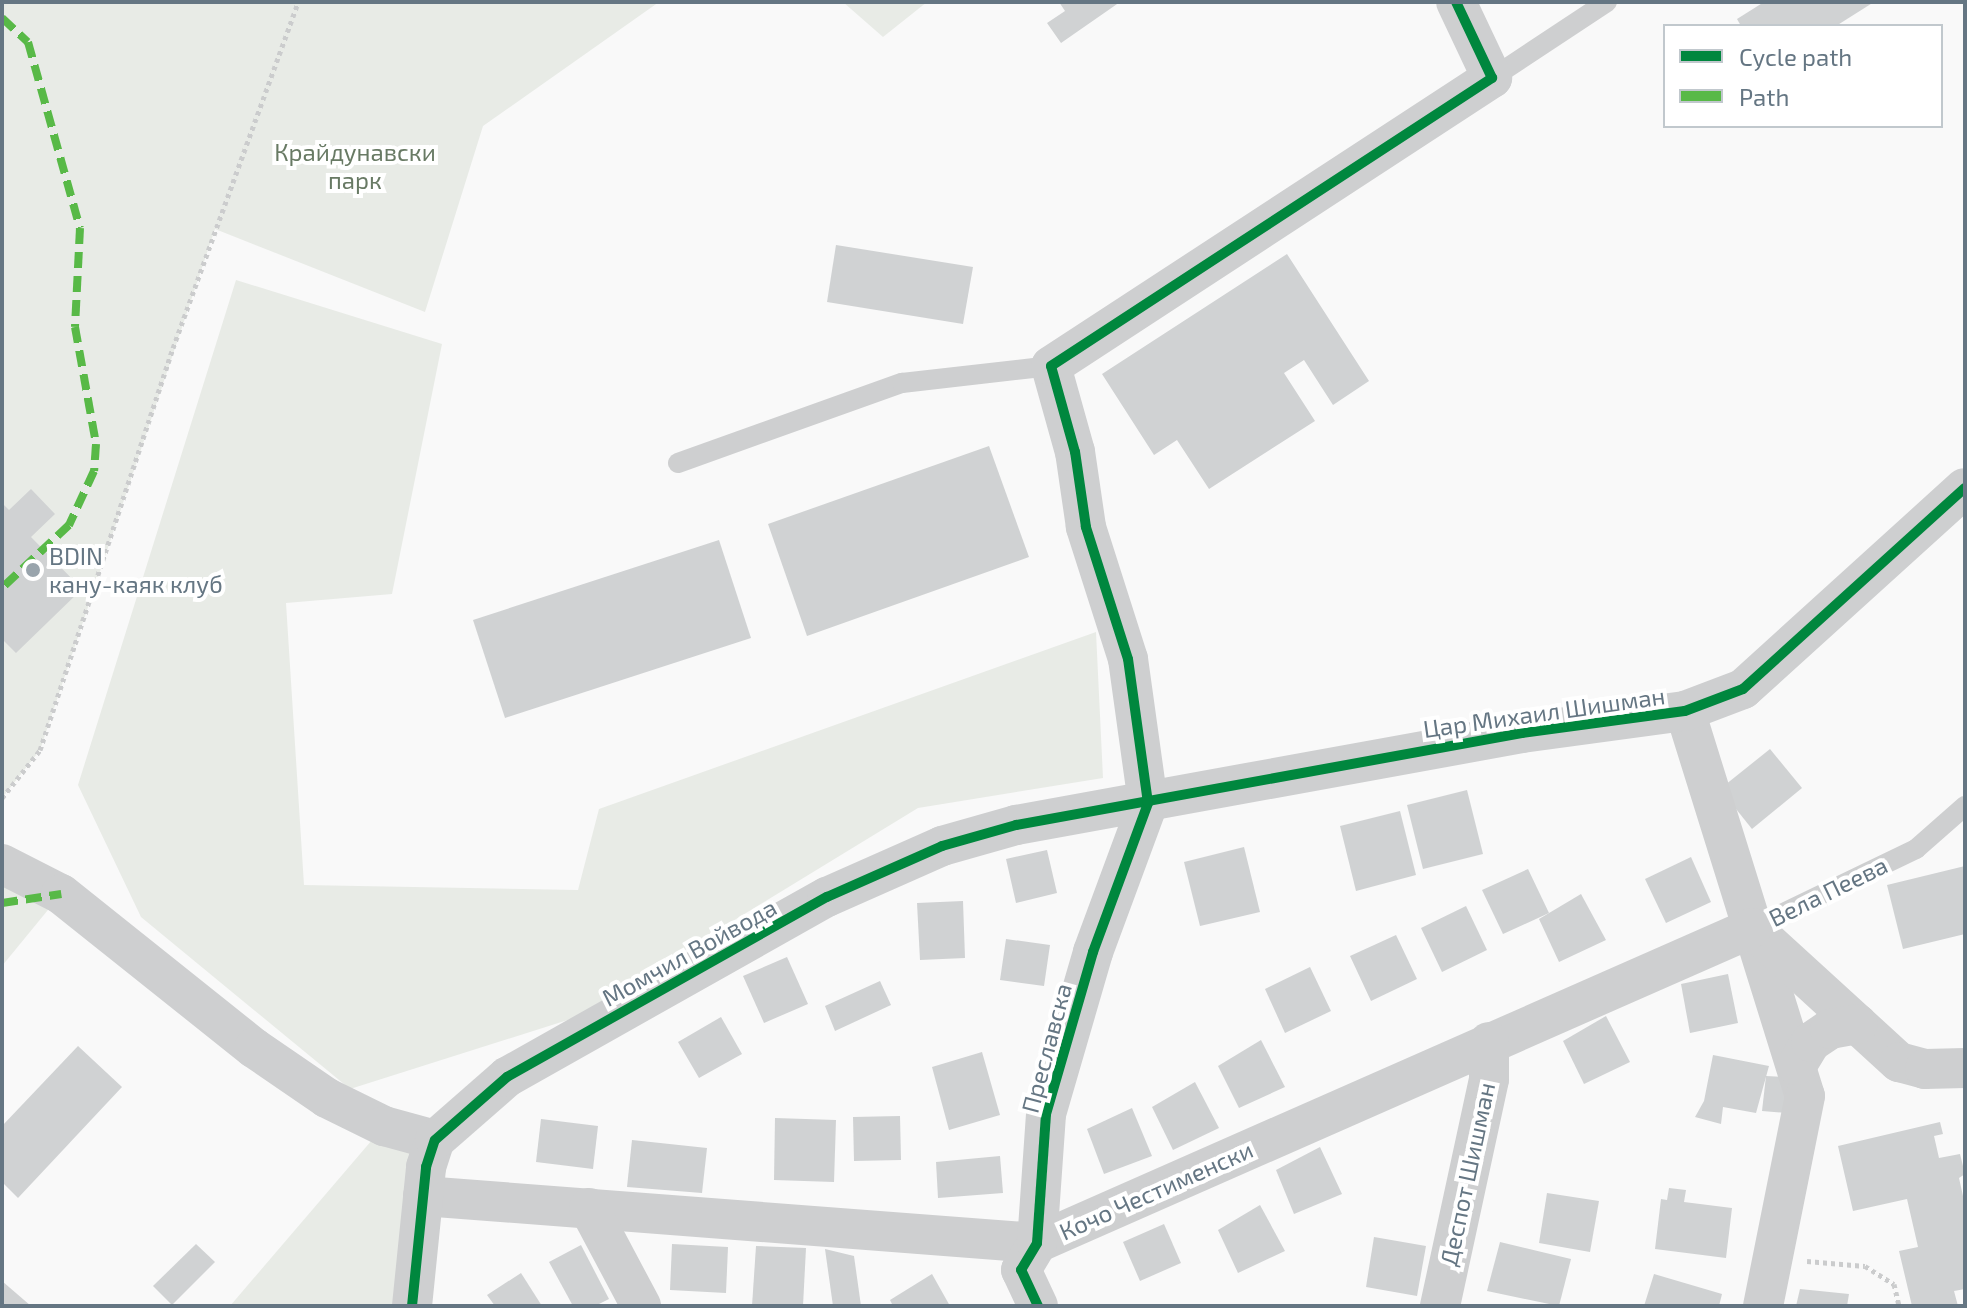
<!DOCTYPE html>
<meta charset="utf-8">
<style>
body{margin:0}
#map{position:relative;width:1967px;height:1308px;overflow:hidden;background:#f9f9f9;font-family:"Exo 2",sans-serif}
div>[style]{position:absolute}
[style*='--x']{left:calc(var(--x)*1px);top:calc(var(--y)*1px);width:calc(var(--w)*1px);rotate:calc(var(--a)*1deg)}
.green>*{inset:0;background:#e8ebe6}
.building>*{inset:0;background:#d0d2d3}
.path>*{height:5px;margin-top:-2.5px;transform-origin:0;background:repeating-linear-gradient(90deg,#cbcccd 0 4px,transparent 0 8px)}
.lane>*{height:20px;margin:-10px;padding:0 10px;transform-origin:10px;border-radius:10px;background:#cecfd0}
.street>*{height:40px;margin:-20px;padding:0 20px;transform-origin:20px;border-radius:20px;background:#cecfd0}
.quiet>*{height:8px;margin-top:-4px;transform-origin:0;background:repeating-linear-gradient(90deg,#58b947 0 16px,transparent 0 24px)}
.cycleway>*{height:10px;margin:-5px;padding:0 5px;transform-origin:5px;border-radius:5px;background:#00873e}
.dots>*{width:22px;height:22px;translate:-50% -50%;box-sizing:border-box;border:4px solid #fff;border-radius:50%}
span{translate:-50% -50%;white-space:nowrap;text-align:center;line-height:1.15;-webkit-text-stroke:8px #fff;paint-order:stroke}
.park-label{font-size:24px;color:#687a64}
.poi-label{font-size:24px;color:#657683}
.left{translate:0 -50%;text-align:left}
.street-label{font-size:24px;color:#657683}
.frame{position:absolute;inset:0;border:4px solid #657683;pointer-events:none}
.legend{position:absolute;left:1663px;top:24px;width:280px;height:104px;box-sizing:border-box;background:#fff;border:2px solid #c1c8cd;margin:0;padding:10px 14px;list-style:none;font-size:24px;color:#657683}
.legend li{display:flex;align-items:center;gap:16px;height:40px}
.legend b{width:40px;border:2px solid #c1c8cd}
</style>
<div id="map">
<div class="green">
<i style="clip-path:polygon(2px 2px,659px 2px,483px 126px,425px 312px,215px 229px,40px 750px,2px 798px)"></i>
<i style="clip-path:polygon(843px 2px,927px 2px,883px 37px)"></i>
<i style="clip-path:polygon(236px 280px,442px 344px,392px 594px,286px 603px,304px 885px,578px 890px,599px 809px,1096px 632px,1103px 778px,918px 808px,574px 1018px,350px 1089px,141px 917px,78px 785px)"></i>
<i style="clip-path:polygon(2px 864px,61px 894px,2px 966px)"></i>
<i style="clip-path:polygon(384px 1126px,435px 1140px,412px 1306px,230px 1306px)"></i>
</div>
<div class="building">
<i style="clip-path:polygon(1059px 2px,1120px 2px,1061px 43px,1047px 23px,1065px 11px)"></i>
<i style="clip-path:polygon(1764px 2px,1874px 2px,1836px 26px,1741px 26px,1737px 19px)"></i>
<i style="clip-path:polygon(836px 245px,973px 267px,963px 324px,827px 302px)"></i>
<i style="clip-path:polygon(1287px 254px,1369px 381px,1333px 405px,1304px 360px,1284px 373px,1315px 421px,1209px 489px,1177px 440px,1154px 455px,1102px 374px)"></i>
<i style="clip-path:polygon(989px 446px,1029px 557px,807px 636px,768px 524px)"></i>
<i style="clip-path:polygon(31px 489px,55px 514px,31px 537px,82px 589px,16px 653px,2px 639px,2px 503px,9px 510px)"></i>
<i style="clip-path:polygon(719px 540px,751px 638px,505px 718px,473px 620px)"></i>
<i style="clip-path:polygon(1770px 749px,1802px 788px,1752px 829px,1720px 789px)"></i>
<i style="clip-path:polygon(1467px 790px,1483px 854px,1423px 869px,1407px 805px)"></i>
<i style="clip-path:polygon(1400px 811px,1416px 875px,1356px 891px,1340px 826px)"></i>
<i style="clip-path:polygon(1244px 847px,1260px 912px,1200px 926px,1184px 862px)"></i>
<i style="clip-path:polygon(1047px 850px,1057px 893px,1016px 903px,1006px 859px)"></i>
<i style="clip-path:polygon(1691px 857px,1711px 902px,1666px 923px,1645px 879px)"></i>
<i style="clip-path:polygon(1965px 866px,1965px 934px,1903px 949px,1887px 885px)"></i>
<i style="clip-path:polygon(1528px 869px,1549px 913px,1503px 934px,1482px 890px)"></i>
<i style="clip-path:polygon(1581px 894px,1606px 940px,1559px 962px,1539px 919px)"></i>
<i style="clip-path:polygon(963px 901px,965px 958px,920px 960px,917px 903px)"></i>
<i style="clip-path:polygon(1466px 906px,1487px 950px,1442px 972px,1421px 928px)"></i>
<i style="clip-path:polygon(1396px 935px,1417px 979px,1371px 1001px,1350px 956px)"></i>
<i style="clip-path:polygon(1006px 939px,1050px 945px,1044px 986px,1000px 980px)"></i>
<i style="clip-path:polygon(787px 957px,808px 1004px,764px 1023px,743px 976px)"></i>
<i style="clip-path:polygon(1310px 967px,1331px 1011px,1285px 1033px,1265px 989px)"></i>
<i style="clip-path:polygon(1728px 974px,1738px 1023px,1690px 1033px,1681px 984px)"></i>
<i style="clip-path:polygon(880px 981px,891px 1005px,835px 1031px,825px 1006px)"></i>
<i style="clip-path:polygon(1606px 1016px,1630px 1062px,1584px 1084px,1563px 1041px)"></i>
<i style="clip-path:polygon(721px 1017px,742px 1054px,699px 1078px,678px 1042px)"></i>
<i style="clip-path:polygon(1261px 1040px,1285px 1087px,1239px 1108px,1218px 1066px)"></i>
<i style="clip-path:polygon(78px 1046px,122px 1087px,18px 1198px,2px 1182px,2px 1126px)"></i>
<i style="clip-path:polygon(982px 1052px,1000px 1115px,949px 1130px,932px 1067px)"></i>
<i style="clip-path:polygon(1713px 1055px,1769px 1066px,1756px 1113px,1723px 1107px,1721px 1124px,1695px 1117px,1704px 1101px)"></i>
<i style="clip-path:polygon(1766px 1076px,1785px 1077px,1787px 1113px,1762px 1111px)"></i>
<i style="clip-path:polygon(1195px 1082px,1219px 1128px,1173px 1150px,1152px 1107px)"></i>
<i style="clip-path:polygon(1132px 1108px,1152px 1156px,1104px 1174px,1087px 1129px)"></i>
<i style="clip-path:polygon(900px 1116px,901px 1160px,854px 1161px,853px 1117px)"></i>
<i style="clip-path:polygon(775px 1118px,836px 1120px,834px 1182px,774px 1180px)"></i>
<i style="clip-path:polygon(541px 1119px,598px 1126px,593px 1169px,536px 1162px)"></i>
<i style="clip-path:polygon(1940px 1122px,1943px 1134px,1934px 1136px,1939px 1158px,1960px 1154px,1965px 1174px,1959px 1178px,1965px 1205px,1965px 1289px,1954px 1291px,1958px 1306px,1912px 1306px,1899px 1251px,1918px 1247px,1907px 1199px,1853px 1211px,1838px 1146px)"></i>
<i style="clip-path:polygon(632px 1140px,707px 1148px,702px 1193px,627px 1187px)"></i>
<i style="clip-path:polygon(1320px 1147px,1342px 1194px,1294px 1214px,1276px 1170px)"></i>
<i style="clip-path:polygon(1000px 1156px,1003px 1193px,938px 1198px,936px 1162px)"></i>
<i style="clip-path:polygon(1669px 1188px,1686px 1190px,1684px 1202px,1732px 1208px,1726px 1258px,1655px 1249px,1661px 1199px,1667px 1200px)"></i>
<i style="clip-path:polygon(1547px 1193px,1599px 1201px,1590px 1252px,1539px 1243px)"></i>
<i style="clip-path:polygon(1260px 1205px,1285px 1251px,1238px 1273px,1218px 1230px)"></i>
<i style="clip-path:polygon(1164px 1224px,1181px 1263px,1140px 1281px,1123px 1242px)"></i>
<i style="clip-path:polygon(1374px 1237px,1426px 1246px,1417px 1296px,1366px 1287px)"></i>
<i style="clip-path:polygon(1500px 1242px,1571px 1259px,1559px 1306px,1487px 1291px)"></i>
<i style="clip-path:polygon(196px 1244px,215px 1262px,172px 1305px,153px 1286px)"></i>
<i style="clip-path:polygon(672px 1244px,728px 1247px,726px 1293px,670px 1290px)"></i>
<i style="clip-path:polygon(581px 1245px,609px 1299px,595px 1306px,573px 1306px,549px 1262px)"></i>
<i style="clip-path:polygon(756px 1246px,806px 1248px,803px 1306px,752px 1306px)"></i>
<i style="clip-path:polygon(825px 1249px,854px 1256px,861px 1306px,833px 1306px)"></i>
<i style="clip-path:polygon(521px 1273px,542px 1306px,495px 1306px,487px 1295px)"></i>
<i style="clip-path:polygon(932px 1274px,950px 1306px,893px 1306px,890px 1300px)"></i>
<i style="clip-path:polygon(1654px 1274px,1722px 1294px,1719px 1306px,1644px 1306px)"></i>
<i style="clip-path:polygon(2px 1281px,31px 1306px,2px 1306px)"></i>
<i style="clip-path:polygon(1800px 1289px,1849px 1294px,1847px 1306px,1796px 1306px)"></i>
</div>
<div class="path">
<i style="--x:2;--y:798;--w:61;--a:-51.6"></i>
<i style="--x:40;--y:750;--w:423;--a:-71.7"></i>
<i style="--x:173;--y:348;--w:368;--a:-70.1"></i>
<i style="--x:1807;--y:1261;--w:58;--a:4.9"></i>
<i style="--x:1865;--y:1266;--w:34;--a:32"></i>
<i style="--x:1894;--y:1284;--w:23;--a:77"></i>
</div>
<div class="lane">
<i style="--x:1492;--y:78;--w:138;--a:-33.5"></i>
<i style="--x:678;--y:463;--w:238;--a:-19.7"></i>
<i style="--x:902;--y:383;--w:150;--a:-6.5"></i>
<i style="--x:1752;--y:928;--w:182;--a:-25.7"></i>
<i style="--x:1916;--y:849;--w:65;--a:-41.3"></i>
</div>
<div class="street">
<i style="--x:1685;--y:711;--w:403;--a:72.7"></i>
<i style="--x:1805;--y:1096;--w:214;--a:101.3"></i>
<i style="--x:2;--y:864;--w:66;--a:27"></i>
<i style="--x:61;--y:894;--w:247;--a:38.6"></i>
<i style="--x:254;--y:1048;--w:88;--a:34.4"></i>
<i style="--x:327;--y:1098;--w:64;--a:26.2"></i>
<i style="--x:384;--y:1126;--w:53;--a:15.4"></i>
<i style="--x:1752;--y:928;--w:199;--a:42.4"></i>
<i style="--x:1899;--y:1062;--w:27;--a:15"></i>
<i style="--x:1925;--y:1069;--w:40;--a:-1.4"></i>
<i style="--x:1797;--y:1065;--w:27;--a:-59"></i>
<i style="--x:1811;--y:1042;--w:23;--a:-34"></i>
<i style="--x:1830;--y:1029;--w:28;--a:-10"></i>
<i style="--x:423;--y:1196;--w:616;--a:4.38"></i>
<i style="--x:1037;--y:1243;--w:781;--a:-23.78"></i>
<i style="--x:589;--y:1208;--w:111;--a:62"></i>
<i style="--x:412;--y:1306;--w:140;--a:-84.2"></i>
<i style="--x:426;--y:1167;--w:28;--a:-72"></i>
<i style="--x:435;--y:1140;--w:96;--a:-41.2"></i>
<i style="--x:507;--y:1077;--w:367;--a:-29.4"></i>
<i style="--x:827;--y:897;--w:126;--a:-23.9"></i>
<i style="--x:942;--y:846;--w:77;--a:-15.8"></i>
<i style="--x:1016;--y:825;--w:514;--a:-10.3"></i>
<i style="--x:1522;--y:733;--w:164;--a:-7.7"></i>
<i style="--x:1685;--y:711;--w:62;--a:-20.8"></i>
<i style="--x:1743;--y:689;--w:299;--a:-42.2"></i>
<i style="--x:1038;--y:1306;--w:40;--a:-115"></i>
<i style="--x:1021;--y:1270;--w:31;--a:-59"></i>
<i style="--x:1037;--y:1243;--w:129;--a:-86"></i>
<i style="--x:1046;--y:1114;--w:169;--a:-73.8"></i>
<i style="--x:1093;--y:952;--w:159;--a:-69.7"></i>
<i style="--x:1148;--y:803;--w:145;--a:-97.9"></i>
<i style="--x:1128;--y:659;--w:139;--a:-107.7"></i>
<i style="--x:1086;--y:527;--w:76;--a:-98.3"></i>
<i style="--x:1075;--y:452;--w:89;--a:-105.6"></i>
<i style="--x:1051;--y:366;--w:527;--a:-33.15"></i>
<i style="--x:1492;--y:78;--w:84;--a:-115.3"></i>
<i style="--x:1440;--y:1306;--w:232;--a:-77.8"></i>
<i style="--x:1489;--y:1079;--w:37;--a:-90"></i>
</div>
<div class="quiet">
<i style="--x:2;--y:18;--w:35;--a:43"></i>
<i style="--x:28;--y:42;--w:193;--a:74.4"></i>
<i style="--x:80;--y:228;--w:99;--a:92.9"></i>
<i style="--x:75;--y:327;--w:119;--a:79.8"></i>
<i style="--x:96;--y:444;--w:27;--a:94"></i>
<i style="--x:94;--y:471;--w:60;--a:114.8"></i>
<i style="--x:69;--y:525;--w:92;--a:136.8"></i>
<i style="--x:2;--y:903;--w:60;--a:-8.7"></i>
</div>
<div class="cycleway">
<i style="--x:412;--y:1306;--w:140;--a:-84.2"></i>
<i style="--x:426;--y:1167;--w:28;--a:-72"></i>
<i style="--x:435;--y:1140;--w:96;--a:-41.2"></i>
<i style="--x:507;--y:1077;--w:367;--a:-29.4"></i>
<i style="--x:827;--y:897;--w:126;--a:-23.9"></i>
<i style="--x:942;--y:846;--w:77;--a:-15.8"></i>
<i style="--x:1016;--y:825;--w:514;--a:-10.3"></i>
<i style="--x:1522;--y:733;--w:164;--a:-7.7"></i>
<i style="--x:1685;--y:711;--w:62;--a:-20.8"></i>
<i style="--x:1743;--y:689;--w:299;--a:-42.2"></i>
<i style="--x:1038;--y:1306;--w:40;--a:-115"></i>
<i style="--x:1021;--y:1270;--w:31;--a:-59"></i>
<i style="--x:1037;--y:1243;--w:129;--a:-86"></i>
<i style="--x:1046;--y:1114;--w:169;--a:-73.8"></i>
<i style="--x:1093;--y:952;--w:159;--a:-69.7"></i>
<i style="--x:1148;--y:803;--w:145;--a:-97.9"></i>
<i style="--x:1128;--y:659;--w:139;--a:-107.7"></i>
<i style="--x:1086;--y:527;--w:76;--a:-98.3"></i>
<i style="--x:1075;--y:452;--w:89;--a:-105.6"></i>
<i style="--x:1051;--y:366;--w:527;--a:-33.15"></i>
<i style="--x:1492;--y:78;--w:84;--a:-115.3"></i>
</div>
<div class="dots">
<i style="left:33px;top:570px;background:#99a4ac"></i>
</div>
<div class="park-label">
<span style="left:355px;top:166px">Крайдунавски<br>парк</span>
</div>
<div class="poi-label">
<span class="left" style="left:49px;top:570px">BDIN<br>кану-каяк клуб</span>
</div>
<div class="street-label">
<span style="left:1544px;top:712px;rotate:-8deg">Цар Михаил Шишман</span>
<span style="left:1828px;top:891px;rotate:-26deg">Вела Пеева</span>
<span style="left:689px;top:952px;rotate:-29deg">Момчил Войвода</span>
<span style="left:1046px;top:1048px;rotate:-75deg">Преславска</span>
<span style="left:1467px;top:1174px;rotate:-78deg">Деспот Шишман</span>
<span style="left:1156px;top:1190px;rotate:-24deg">Кочо Честименски</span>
</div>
<div class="frame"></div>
<ul class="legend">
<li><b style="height:10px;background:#00873e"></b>Cycle path</li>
<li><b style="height:10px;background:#58b947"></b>Path</li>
</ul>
</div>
